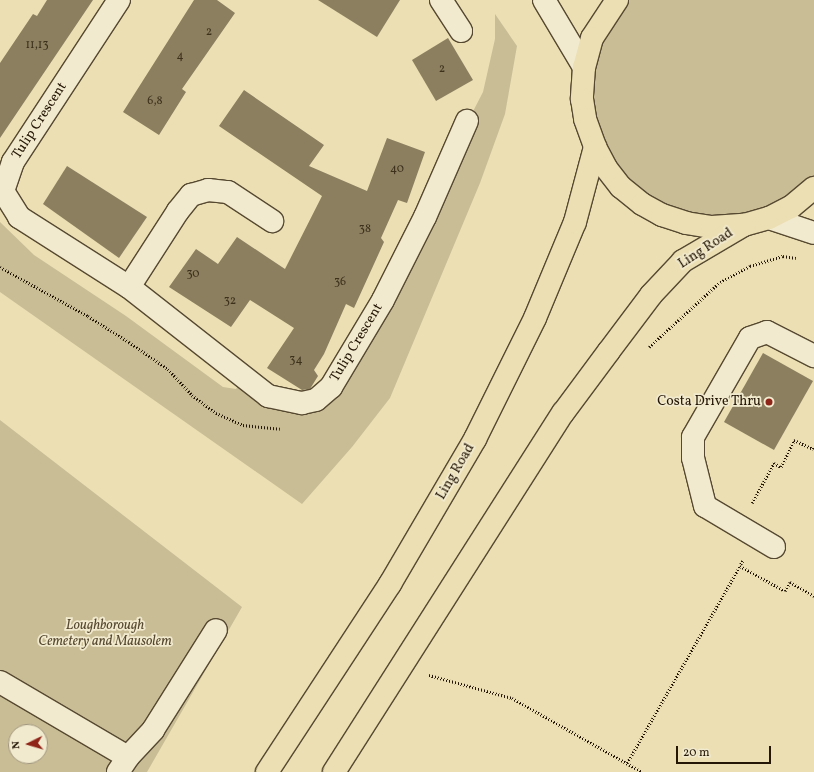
<!DOCTYPE html>
<style>
body{margin:0}
#map{position:relative;width:814px;height:772px;overflow:hidden;background:#ebdfb3;font-family:Vollkorn,serif}
div>[style]{position:absolute}
[style*='--x']{left:calc(var(--x)*1px);top:calc(var(--y)*1px);width:calc(var(--w)*1px);rotate:calc(var(--a)*1deg)}
.green>*{inset:0;background:#c9bd96}
.building>*{inset:0;background:#8b7f60}
.path>*{height:2.5px;margin-top:-1.25px;transform-origin:0;background:repeating-linear-gradient(90deg,#241706 0 1px,transparent 0 3px)}
.roads{filter:drop-shadow(1px 0 #564931) drop-shadow(-1px 0 #564931) drop-shadow(0 1px #564931) drop-shadow(0 -1px #564931)}
.minor>*{height:22px;margin:-11px;padding:0 11px;transform-origin:11px;border-radius:11px;background:#f2eace}
.major>*{height:22px;margin:-11px;padding:0 11px;transform-origin:11px;border-radius:11px;background:#ebdfb3}
.dots>*{width:11px;height:11px;translate:-50% -50%;box-sizing:border-box;border:2px solid #f2eace;border-radius:50%}
span{translate:-50% -50%;white-space:nowrap;text-align:center;line-height:1.15;-webkit-text-stroke:3.5px #f2eace;paint-order:stroke}
.number-label{font-size:12px;color:#3e311c}
.number-label span{-webkit-text-stroke-width:0}
.street-label{font-size:14px;color:#241706}
.poi-label{font-size:14px;color:#241706}
.right{translate:-100% -50%;text-align:right}
.park-label{font-size:14px;color:#564931;font-style:italic}
.north{position:absolute;left:8px;top:724px;width:40px;height:40px;box-sizing:border-box;background:#f2eace;border:1px solid #a0967e;border-radius:50%;rotate:265deg;font-size:11px;font-weight:700;line-height:16px;text-align:center;color:#241706}
.north::after{content:'';display:block;margin:auto;width:14px;height:18px;background:#8f2418;clip-path:polygon(50% 0,100% 100%,50% 72%,0 100%)}
.scale{position:absolute;left:676px;top:746px;width:95px;height:18px;box-sizing:border-box;border:2px solid #241706;border-top:0;padding-left:5px;font-size:12px;line-height:14px;white-space:nowrap;color:#241706;-webkit-text-stroke:3px #f2eace;paint-order:stroke}
</style>
<div id="map">
<div class="green">
<i style="clip-path:polygon(617px 0,814px 0,814px 188px,810px 192px,712px 227px,621px 187px,582px 99px)"></i>
<i style="clip-path:polygon(495px 14px,517px 46px,505px 114px,480px 183px,390px 398px,352px 447px,302px 504px,0 292px,0 222px,34px 255px,126px 316px,223px 387px,236px 389px,245px 377px,286px 402px,331px 387px,483px 92px,495px 39px)"></i>
<i style="clip-path:polygon(evenodd,0 420px,242px 607px,147px 772px,0 772px,0 420px,16px 732px,40px 732px,40px 756px,16px 756px,16px 732px)"></i>
</div>
<div class="building">
<i style="clip-path:polygon(47px 0,93px 0,0 138px,0 63px,33px 14px,37px 16px)"></i>
<i style="clip-path:polygon(194px 0,217px 0,235px 13px,182px 89px,186px 92px,159px 135px,123px 112px)"></i>
<i style="clip-path:polygon(318px 0,400px 0,377px 37px)"></i>
<i style="clip-path:polygon(448px 38px,473px 80px,436px 101px,412px 60px)"></i>
<i style="clip-path:polygon(244px 90px,324px 145px,309px 166px,367px 191px,387px 138px,425px 152px,407px 203px,398px 200px,381px 238px,384px 242px,354px 308px,346px 304px,324px 354px,314px 370px,318px 376px,310px 389px,302px 390px,267px 368px,294px 328px,250px 300px,231px 327px,169px 287px,196px 249px,218px 264px,237px 237px,285px 269px,322px 196px,219px 126px)"></i>
<i style="clip-path:polygon(67px 166px,147px 217px,119px 258px,43px 204px)"></i>
<i style="clip-path:polygon(763px 353px,813px 381px,774px 450px,724px 422px)"></i>
</div>
<div class="path">
<i style="--x:0;--y:267;--w:101;--a:29.1"></i>
<i style="--x:88;--y:316;--w:49;--a:32.4"></i>
<i style="--x:129;--y:342;--w:47;--a:34.7"></i>
<i style="--x:168;--y:369;--w:35;--a:47"></i>
<i style="--x:192;--y:395;--w:30;--a:37"></i>
<i style="--x:216;--y:413;--w:30;--a:24"></i>
<i style="--x:243;--y:425;--w:37;--a:6"></i>
<i style="--x:649;--y:347;--w:96;--a:-42.5"></i>
<i style="--x:720;--y:282;--w:34;--a:-28"></i>
<i style="--x:750;--y:266;--w:34;--a:-17"></i>
<i style="--x:783;--y:256;--w:13;--a:9"></i>
<i style="--x:752;--y:503;--w:46;--a:-61.2"></i>
<i style="--x:774;--y:463;--w:8;--a:30"></i>
<i style="--x:781;--y:467;--w:30;--a:-64"></i>
<i style="--x:794;--y:440;--w:21;--a:25"></i>
<i style="--x:813;--y:449;--w:2;--a:-63"></i>
<i style="--x:743;--y:561;--w:6;--a:121"></i>
<i style="--x:740;--y:566;--w:51;--a:29.1"></i>
<i style="--x:785;--y:591;--w:10;--a:-61"></i>
<i style="--x:790;--y:582;--w:28;--a:30"></i>
<i style="--x:429;--y:675;--w:86;--a:15.5"></i>
<i style="--x:512;--y:698;--w:150;--a:29.6"></i>
<i style="--x:627;--y:763;--w:227;--a:-60.2"></i>
</div>
<div class="roads">
<div class="minor">
<i style="--x:119;--y:0;--w:194;--a:123.2"></i>
<i style="--x:13;--y:162;--w:31;--a:109"></i>
<i style="--x:3;--y:191;--w:31;--a:58"></i>
<i style="--x:19;--y:217;--w:130;--a:32.5"></i>
<i style="--x:129;--y:287;--w:177;--a:38.1"></i>
<i style="--x:268;--y:396;--w:35;--a:12"></i>
<i style="--x:302;--y:403;--w:14;--a:-12"></i>
<i style="--x:316;--y:400;--w:20;--a:-41"></i>
<i style="--x:331;--y:387;--w:101;--a:-59.1"></i>
<i style="--x:383;--y:300;--w:93;--a:-63.2"></i>
<i style="--x:425;--y:217;--w:105;--a:-66.4"></i>
<i style="--x:441;--y:0;--w:37;--a:57"></i>
<i style="--x:544;--y:0;--w:78;--a:59.2"></i>
<i style="--x:769;--y:218;--w:47;--a:18.4"></i>
<i style="--x:129;--y:287;--w:90;--a:-57.2"></i>
<i style="--x:178;--y:211;--w:21;--a:-51"></i>
<i style="--x:191;--y:195;--w:18;--a:-16"></i>
<i style="--x:208;--y:190;--w:20;--a:6"></i>
<i style="--x:228;--y:192;--w:53;--a:33.4"></i>
<i style="--x:774;--y:547;--w:80;--a:-149.3"></i>
<i style="--x:705;--y:506;--w:49;--a:-104"></i>
<i style="--x:693;--y:458;--w:21;--a:-90"></i>
<i style="--x:693;--y:437;--w:114;--a:-60.1"></i>
<i style="--x:750;--y:338;--w:18;--a:-19"></i>
<i style="--x:767;--y:332;--w:53;--a:27.1"></i>
<i style="--x:0;--y:682;--w:148;--a:30.4"></i>
<i style="--x:118;--y:772;--w:18;--a:-56"></i>
<i style="--x:128;--y:757;--w:37;--a:-47"></i>
<i style="--x:153;--y:730;--w:118;--a:-57.8"></i>
</div>
<div class="major">
<i style="--x:617;--y:0;--w:45;--a:123.3"></i>
<i style="--x:592;--y:38;--w:30;--a:105"></i>
<i style="--x:584;--y:67;--w:32;--a:94"></i>
<i style="--x:582;--y:99;--w:20;--a:81"></i>
<i style="--x:585;--y:119;--w:30;--a:70"></i>
<i style="--x:595;--y:147;--w:24;--a:62"></i>
<i style="--x:606;--y:168;--w:24;--a:52"></i>
<i style="--x:621;--y:187;--w:27;--a:39"></i>
<i style="--x:642;--y:204;--w:23;--a:29"></i>
<i style="--x:662;--y:215;--w:25;--a:18"></i>
<i style="--x:686;--y:223;--w:26;--a:9"></i>
<i style="--x:712;--y:227;--w:32;--a:-4"></i>
<i style="--x:744;--y:225;--w:26;--a:-16"></i>
<i style="--x:769;--y:218;--w:25;--a:-27"></i>
<i style="--x:791;--y:207;--w:30;--a:-40"></i>
<i style="--x:267;--y:772;--w:225;--a:-56.8"></i>
<i style="--x:390;--y:584;--w:168;--a:-59.6"></i>
<i style="--x:475;--y:439;--w:135;--a:-63.6"></i>
<i style="--x:535;--y:318;--w:104;--a:-67.4"></i>
<i style="--x:575;--y:222;--w:78;--a:-75.1"></i>
<i style="--x:334;--y:772;--w:426;--a:-57.5"></i>
<i style="--x:563;--y:413;--w:77;--a:-53.4"></i>
<i style="--x:609;--y:351;--w:70;--a:-53.1"></i>
<i style="--x:651;--y:295;--w:47;--a:-46.7"></i>
<i style="--x:683;--y:261;--w:71;--a:-30.5"></i>
</div>
</div>
<div class="dots">
<i style="left:769px;top:402px;background:#8f2418"></i>
</div>
<div class="number-label">
<span style="left:209px;top:33px">2</span>
<span style="left:37px;top:46px">11,13</span>
<span style="left:180px;top:57px">4</span>
<span style="left:442px;top:70px">2</span>
<span style="left:155px;top:102px">6,8</span>
<span style="left:397px;top:170px">40</span>
<span style="left:365px;top:230px">38</span>
<span style="left:193px;top:275px">30</span>
<span style="left:340px;top:283px">36</span>
<span style="left:230px;top:302px">32</span>
<span style="left:296px;top:361px">34</span>
</div>
<div class="street-label">
<span style="left:40px;top:121px;rotate:-57deg">Tulip Crescent</span>
<span style="left:706px;top:249px;rotate:-33deg">Ling Road</span>
<span style="left:357px;top:343px;rotate:-59deg">Tulip Crescent</span>
<span style="left:456px;top:472px;rotate:-60deg">Ling Road</span>
</div>
<div class="poi-label">
<span class="right" style="left:761px;top:402px">Costa Drive Thru</span>
</div>
<div class="park-label">
<span style="left:105px;top:634px">Loughborough<br>Cemetery and Mausolem</span>
</div>
<div class="north">N</div>
<div class="scale">20 m</div>
</div>
